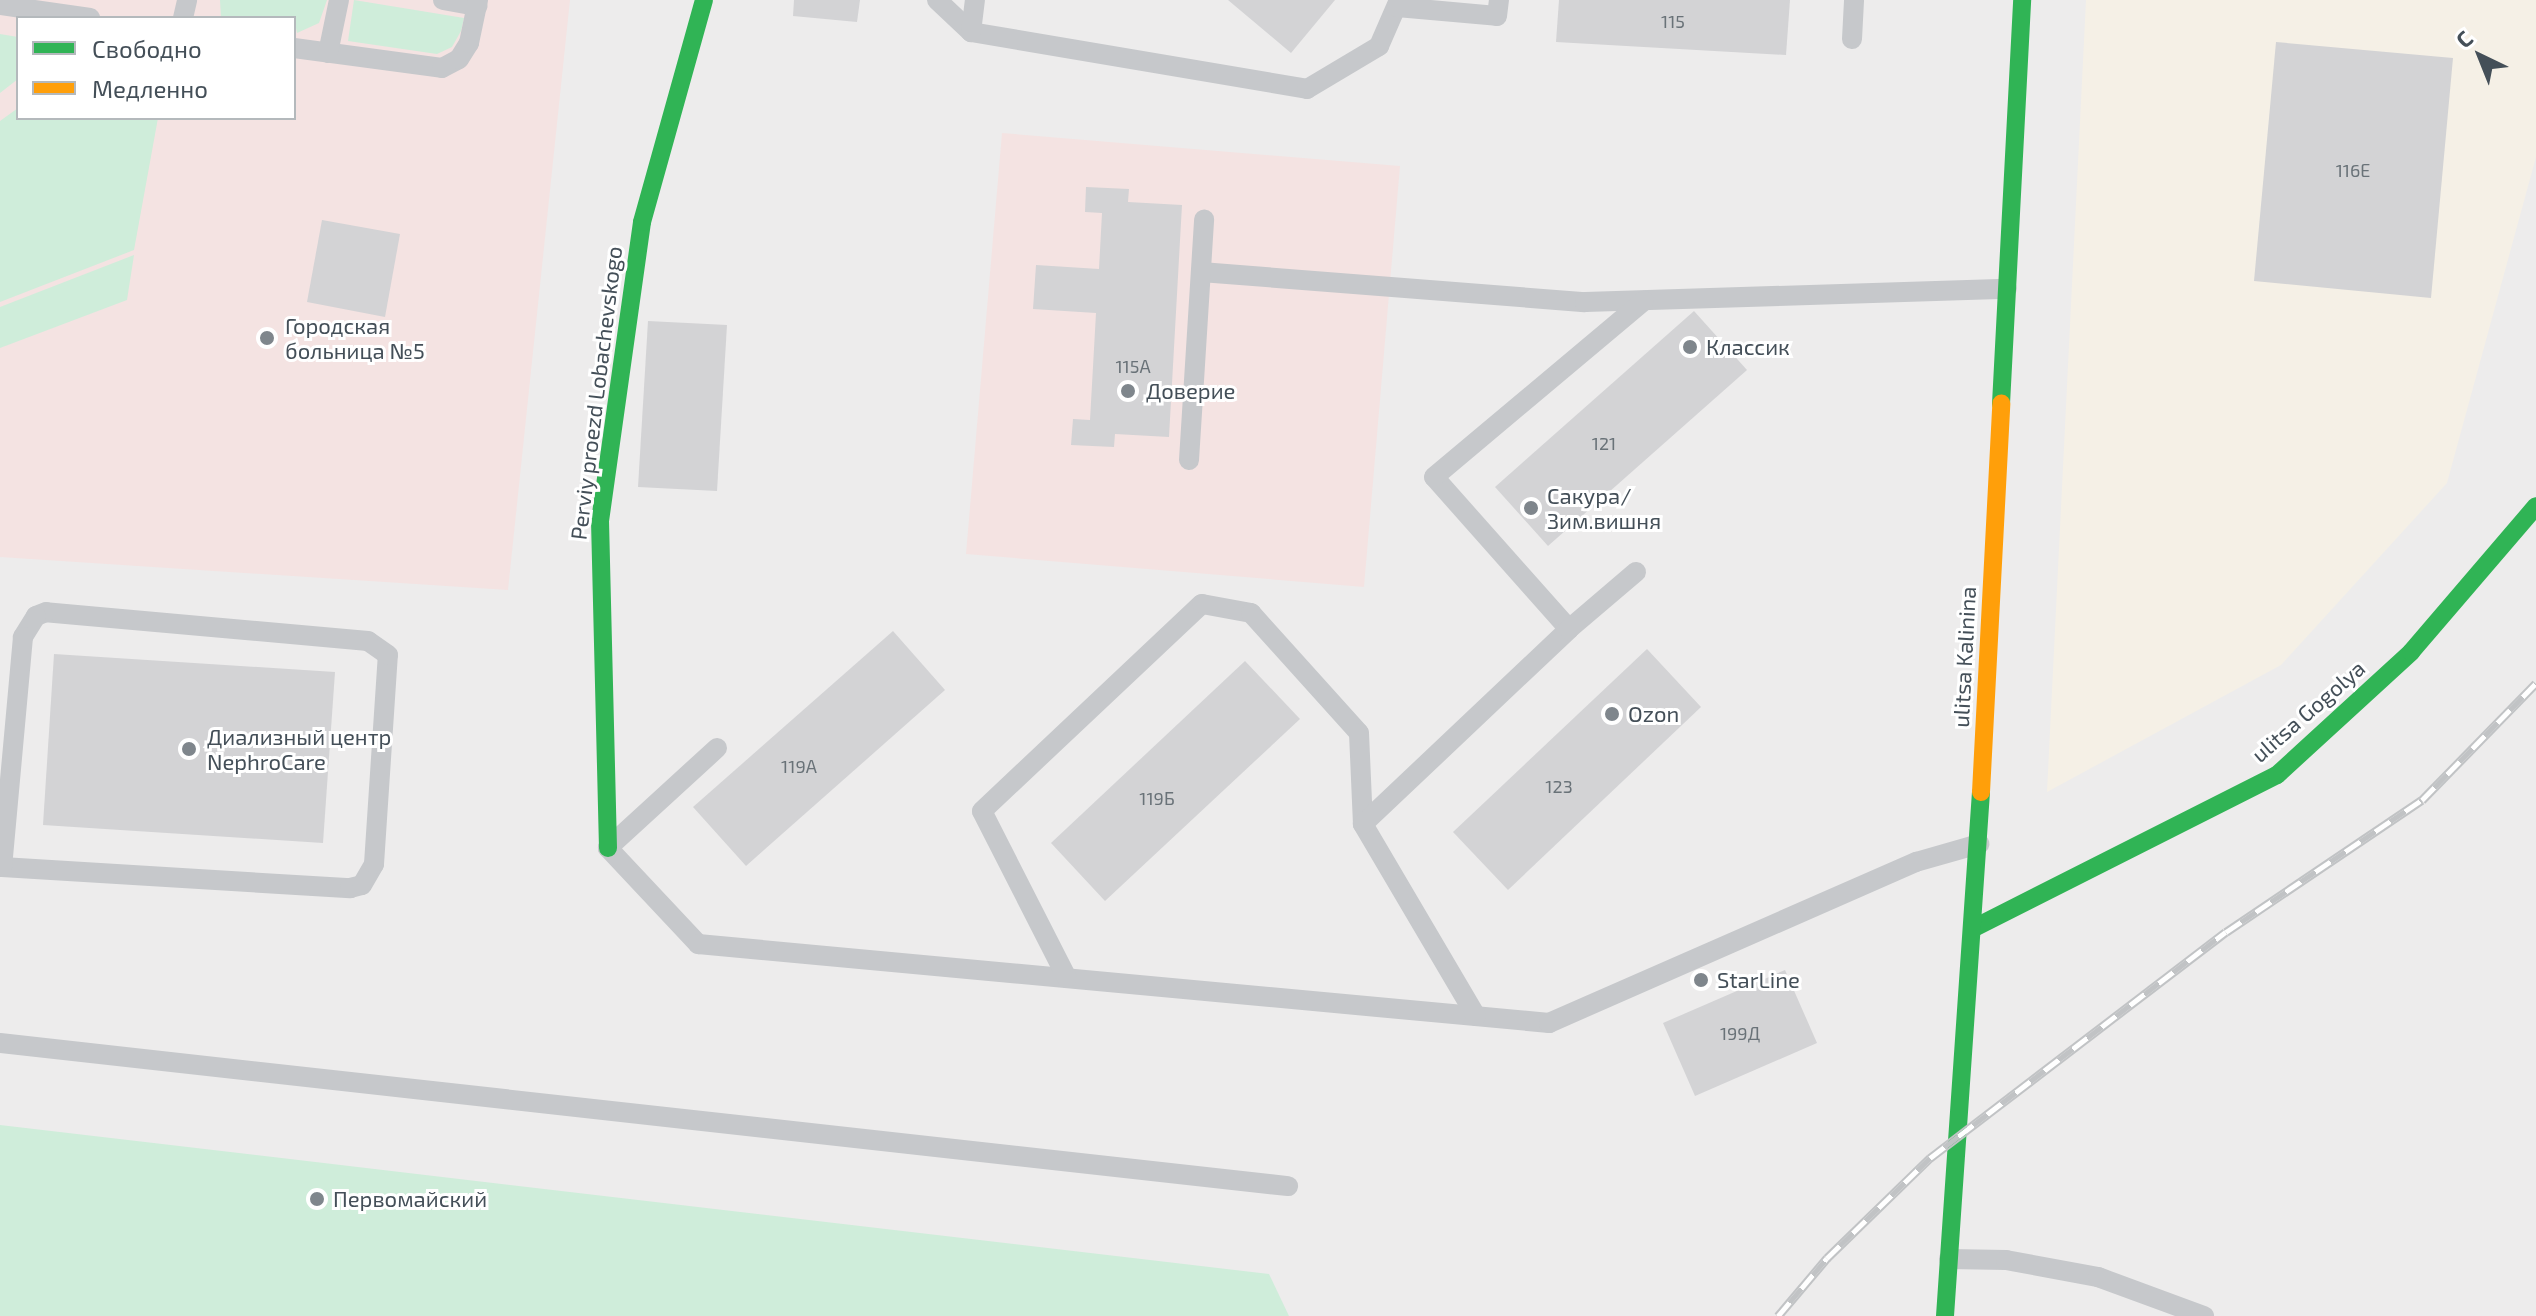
<!DOCTYPE html>
<meta charset="utf-8">
<style>
body{margin:0}
#map{position:relative;width:2536px;height:1316px;overflow:hidden;background:#edecec;font-family:"Exo 2",sans-serif}
div>[style]{position:absolute}
[style*='--x']{left:calc(var(--x)*1px);top:calc(var(--y)*1px);width:calc(var(--w)*1px);rotate:calc(var(--a)*1deg)}
.commercial>*{inset:0;background:#f5f0e6}
.medical>*{inset:0;background:#f4e3e2}
.green>*{inset:0;background:#cfedda}
.building>*{inset:0;background:#d3d3d5}
.lane>*{height:20px;margin:-10px;padding:0 10px;transform-origin:10px;border-radius:10px;background:#c6c8cb}
.fast>*{height:18px;margin:-9px;padding:0 9px;transform-origin:9px;border-radius:9px;background:#30b455}
.slow>*{height:18px;margin:-9px;padding:0 9px;transform-origin:9px;border-radius:9px;background:#ff9f0a}
.rail>*{height:9px;margin-top:-4.5px;transform-origin:0;background:repeating-linear-gradient(90deg,#fff 0 18px,#c1c3c5 0 36px);box-sizing:border-box;border-block:2px solid #c1c3c5}
.dots>*{width:22px;height:22px;translate:-50% -50%;box-sizing:border-box;border:4px solid #fff;border-radius:50%}
span{translate:-50% -50%;white-space:nowrap;text-align:center;line-height:1.15;-webkit-text-stroke:6px #fff;paint-order:stroke}
.number-label{font-size:18px;color:#697278}
.number-label span{-webkit-text-stroke-width:0}
.poi-label{font-size:22px;color:#444f58}
.left{translate:0 -50%;text-align:left}
.street-label{font-size:22px;color:#444f58}
.legend{position:absolute;left:16px;top:16px;width:280px;height:104px;box-sizing:border-box;background:#fff;border:2px solid #b4b9bc;margin:0;padding:10px 14px;list-style:none;font-size:24px;color:#444f58}
.legend li{display:flex;align-items:center;gap:16px;height:40px}
.legend b{width:40px;border:2px solid #b4b9bc}
.north{position:absolute;left:2440px;top:16px;width:80px;height:80px;-webkit-text-stroke:6px #fff;paint-order:stroke;rotate:317deg;font-size:22px;font-weight:700;line-height:32px;text-align:center;color:#444f58}
.north::after{content:'';display:block;margin:auto;width:28px;height:36px;background:#444f58;clip-path:polygon(50% 0,100% 100%,50% 72%,0 100%)}
</style>
<div id="map">
<div class="commercial">
<i style="clip-path:polygon(2086px 0,2536px 0,2536px 157px,2447px 483px,2281px 665px,2047px 792px)"></i>
</div>
<div class="medical">
<i style="clip-path:polygon(evenodd,0 0,570px 0,508px 590px,0 557px,0 0,18px 18px,294px 18px,294px 118px,18px 118px,18px 18px)"></i>
<i style="clip-path:polygon(1002px 133px,1400px 166px,1364px 587px,966px 554px)"></i>
</div>
<div class="green">
<i style="clip-path:polygon(220px 0,327px 0,319px 23px,297px 33px,294px 18px,221px 18px)"></i>
<i style="clip-path:polygon(354px 0,464px 18px,461px 31px,452px 47px,437px 54px,348px 41px)"></i>
<i style="clip-path:polygon(0 34px,18px 37px,18px 79px,0 93px)"></i>
<i style="clip-path:polygon(18px 108px,18px 118px,158px 118px,134px 250px,0 302px,0 121px)"></i>
<i style="clip-path:polygon(134px 255px,127px 300px,0 348px,0 307px)"></i>
<i style="clip-path:polygon(0 1125px,1269px 1274px,1289px 1316px,0 1316px)"></i>
</div>
<div class="building">
<i style="clip-path:polygon(794px 0,860px 0,857px 22px,793px 16px)"></i>
<i style="clip-path:polygon(1228px 0,1335px 0,1291px 53px)"></i>
<i style="clip-path:polygon(1559px 0,1790px 0,1786px 55px,1556px 42px)"></i>
<i style="clip-path:polygon(2276px 42px,2453px 58px,2431px 298px,2254px 281px)"></i>
<i style="clip-path:polygon(1086px 187px,1129px 189px,1128px 202px,1182px 205px,1169px 437px,1115px 434px,1114px 447px,1071px 445px,1073px 419px,1090px 420px,1096px 313px,1033px 309px,1036px 265px,1099px 269px,1102px 213px,1085px 212px)"></i>
<i style="clip-path:polygon(322px 220px,400px 234px,385px 317px,307px 302px)"></i>
<i style="clip-path:polygon(1694px 311px,1747px 370px,1548px 546px,1495px 487px)"></i>
<i style="clip-path:polygon(648px 321px,727px 325px,717px 491px,638px 487px)"></i>
<i style="clip-path:polygon(893px 631px,945px 690px,746px 866px,693px 807px)"></i>
<i style="clip-path:polygon(1647px 649px,1701px 707px,1508px 890px,1453px 832px)"></i>
<i style="clip-path:polygon(54px 654px,335px 672px,323px 843px,43px 825px)"></i>
<i style="clip-path:polygon(1245px 661px,1300px 719px,1105px 901px,1051px 843px)"></i>
<i style="clip-path:polygon(1785px 970px,1817px 1043px,1695px 1096px,1663px 1023px)"></i>
</div>
<div class="lane">
<i style="--x:443;--y:0;--w:35;--a:10"></i>
<i style="--x:937;--y:0;--w:47;--a:43.3"></i>
<i style="--x:971;--y:32;--w:341;--a:9.6"></i>
<i style="--x:1307;--y:89;--w:84;--a:-30.8"></i>
<i style="--x:1379;--y:46;--w:50;--a:-66.5"></i>
<i style="--x:0;--y:5;--w:91;--a:8.2"></i>
<i style="--x:1397;--y:7;--w:100;--a:5.1"></i>
<i style="--x:1497;--y:16;--w:16;--a:-83"></i>
<i style="--x:183;--y:18;--w:18;--a:-77"></i>
<i style="--x:971;--y:32;--w:32;--a:-83"></i>
<i style="--x:1852;--y:39;--w:39;--a:-87"></i>
<i style="--x:294;--y:48;--w:149;--a:7.7"></i>
<i style="--x:442;--y:68;--w:19;--a:-28"></i>
<i style="--x:459;--y:59;--w:19;--a:-58"></i>
<i style="--x:469;--y:43;--w:44;--a:-78.2"></i>
<i style="--x:328;--y:53;--w:54;--a:-78.3"></i>
<i style="--x:1201;--y:272;--w:385;--a:4.5"></i>
<i style="--x:1585;--y:302;--w:422;--a:-1.8"></i>
<i style="--x:1189;--y:460;--w:241;--a:-86.4"></i>
<i style="--x:1569;--y:629;--w:203;--a:-131.6"></i>
<i style="--x:1434;--y:477;--w:274;--a:-40"></i>
<i style="--x:717;--y:748;--w:148;--a:137.5"></i>
<i style="--x:608;--y:848;--w:132;--a:46.8"></i>
<i style="--x:698;--y:944;--w:855;--a:5.3"></i>
<i style="--x:1549;--y:1023;--w:401;--a:-23.7"></i>
<i style="--x:1916;--y:862;--w:66;--a:-15.9"></i>
<i style="--x:0;--y:867;--w:2;--a:0"></i>
<i style="--x:2;--y:867;--w:349;--a:3.5"></i>
<i style="--x:350;--y:888;--w:12;--a:-14"></i>
<i style="--x:362;--y:885;--w:24;--a:-60"></i>
<i style="--x:374;--y:864;--w:209;--a:-86.2"></i>
<i style="--x:388;--y:655;--w:24;--a:-145"></i>
<i style="--x:368;--y:641;--w:323;--a:-174.9"></i>
<i style="--x:46;--y:612;--w:11;--a:158"></i>
<i style="--x:36;--y:616;--w:25;--a:122"></i>
<i style="--x:23;--y:637;--w:231;--a:95.2"></i>
<i style="--x:1067;--y:978;--w:187;--a:-117"></i>
<i style="--x:982;--y:811;--w:302;--a:-43.3"></i>
<i style="--x:1202;--y:604;--w:50;--a:10.4"></i>
<i style="--x:1251;--y:613;--w:161;--a:48"></i>
<i style="--x:1359;--y:733;--w:91;--a:87.5"></i>
<i style="--x:1476;--y:1016;--w:223;--a:-120.5"></i>
<i style="--x:1363;--y:824;--w:284;--a:-43.4"></i>
<i style="--x:1569;--y:629;--w:88;--a:-40.4"></i>
<i style="--x:0;--y:1043;--w:1296;--a:6.34"></i>
<i style="--x:1949;--y:1259;--w:57;--a:1"></i>
<i style="--x:2006;--y:1260;--w:94;--a:10.5"></i>
<i style="--x:2098;--y:1277;--w:113;--a:20.2"></i>
</div>
<div class="fast">
<i style="--x:2001;--y:404;--w:405;--a:-87"></i>
<i style="--x:608;--y:848;--w:327;--a:-91.4"></i>
<i style="--x:600;--y:521;--w:302;--a:-82"></i>
<i style="--x:642;--y:222;--w:230;--a:-74.4"></i>
<i style="--x:1974;--y:928;--w:339;--a:-26.8"></i>
<i style="--x:2277;--y:775;--w:182;--a:-42.5"></i>
<i style="--x:2411;--y:652;--w:192;--a:-49.4"></i>
<i style="--x:1945;--y:1316;--w:525;--a:-86.07"></i>
</div>
<div class="slow">
<i style="--x:1981;--y:792;--w:389;--a:-87"></i>
</div>
<div class="rail">
<i style="--x:1778;--y:1316;--w:76;--a:-49.8"></i>
<i style="--x:1827;--y:1258;--w:144;--a:-44.2"></i>
<i style="--x:1930;--y:1158;--w:372;--a:-37.4"></i>
<i style="--x:2226;--y:932;--w:236;--a:-34"></i>
<i style="--x:2422;--y:800;--w:163;--a:-45.7"></i>
</div>
<div class="dots">
<i style="left:267px;top:338px;background:#7f868c"></i>
<i style="left:1690px;top:347px;background:#7f868c"></i>
<i style="left:1128px;top:391px;background:#7f868c"></i>
<i style="left:1531px;top:508px;background:#7f868c"></i>
<i style="left:1612px;top:714px;background:#7f868c"></i>
<i style="left:189px;top:749px;background:#7f868c"></i>
<i style="left:1701px;top:980px;background:#7f868c"></i>
<i style="left:317px;top:1199px;background:#7f868c"></i>
</div>
<div class="number-label">
<span style="left:1673px;top:21px">115</span>
<span style="left:2353px;top:170px">116Е</span>
<span style="left:1133px;top:366px">115А</span>
<span style="left:1604px;top:443px">121</span>
<span style="left:799px;top:766px">119А</span>
<span style="left:1559px;top:786px">123</span>
<span style="left:1157px;top:798px">119Б</span>
<span style="left:1740px;top:1033px">199Д</span>
</div>
<div class="poi-label">
<span class="left" style="left:285px;top:338px">Городская<br>больница №5</span>
<span class="left" style="left:1706px;top:347px">Классик</span>
<span class="left" style="left:1146px;top:391px">Доверие</span>
<span class="left" style="left:1547px;top:508px">Сакура/<br>Зим.вишня</span>
<span class="left" style="left:1628px;top:714px">Ozon</span>
<span class="left" style="left:207px;top:749px">Диализный центр<br>NephroCare</span>
<span class="left" style="left:1717px;top:980px">StarLine</span>
<span class="left" style="left:333px;top:1199px">Первомайский</span>
</div>
<div class="street-label">
<span style="left:596px;top:393px;rotate:-83deg">Perviy proezd Lobachevskogo</span>
<span style="left:1964px;top:657px;rotate:-87deg">ulitsa Kalinina</span>
<span style="left:2308px;top:711px;rotate:-41deg">ulitsa Gogolya</span>
</div>
<ul class="legend">
<li><b style="height:10px;background:#30b455"></b>Свободно</li>
<li><b style="height:10px;background:#ff9f0a"></b>Медленно</li>
</ul>
<div class="north">С</div>
</div>
